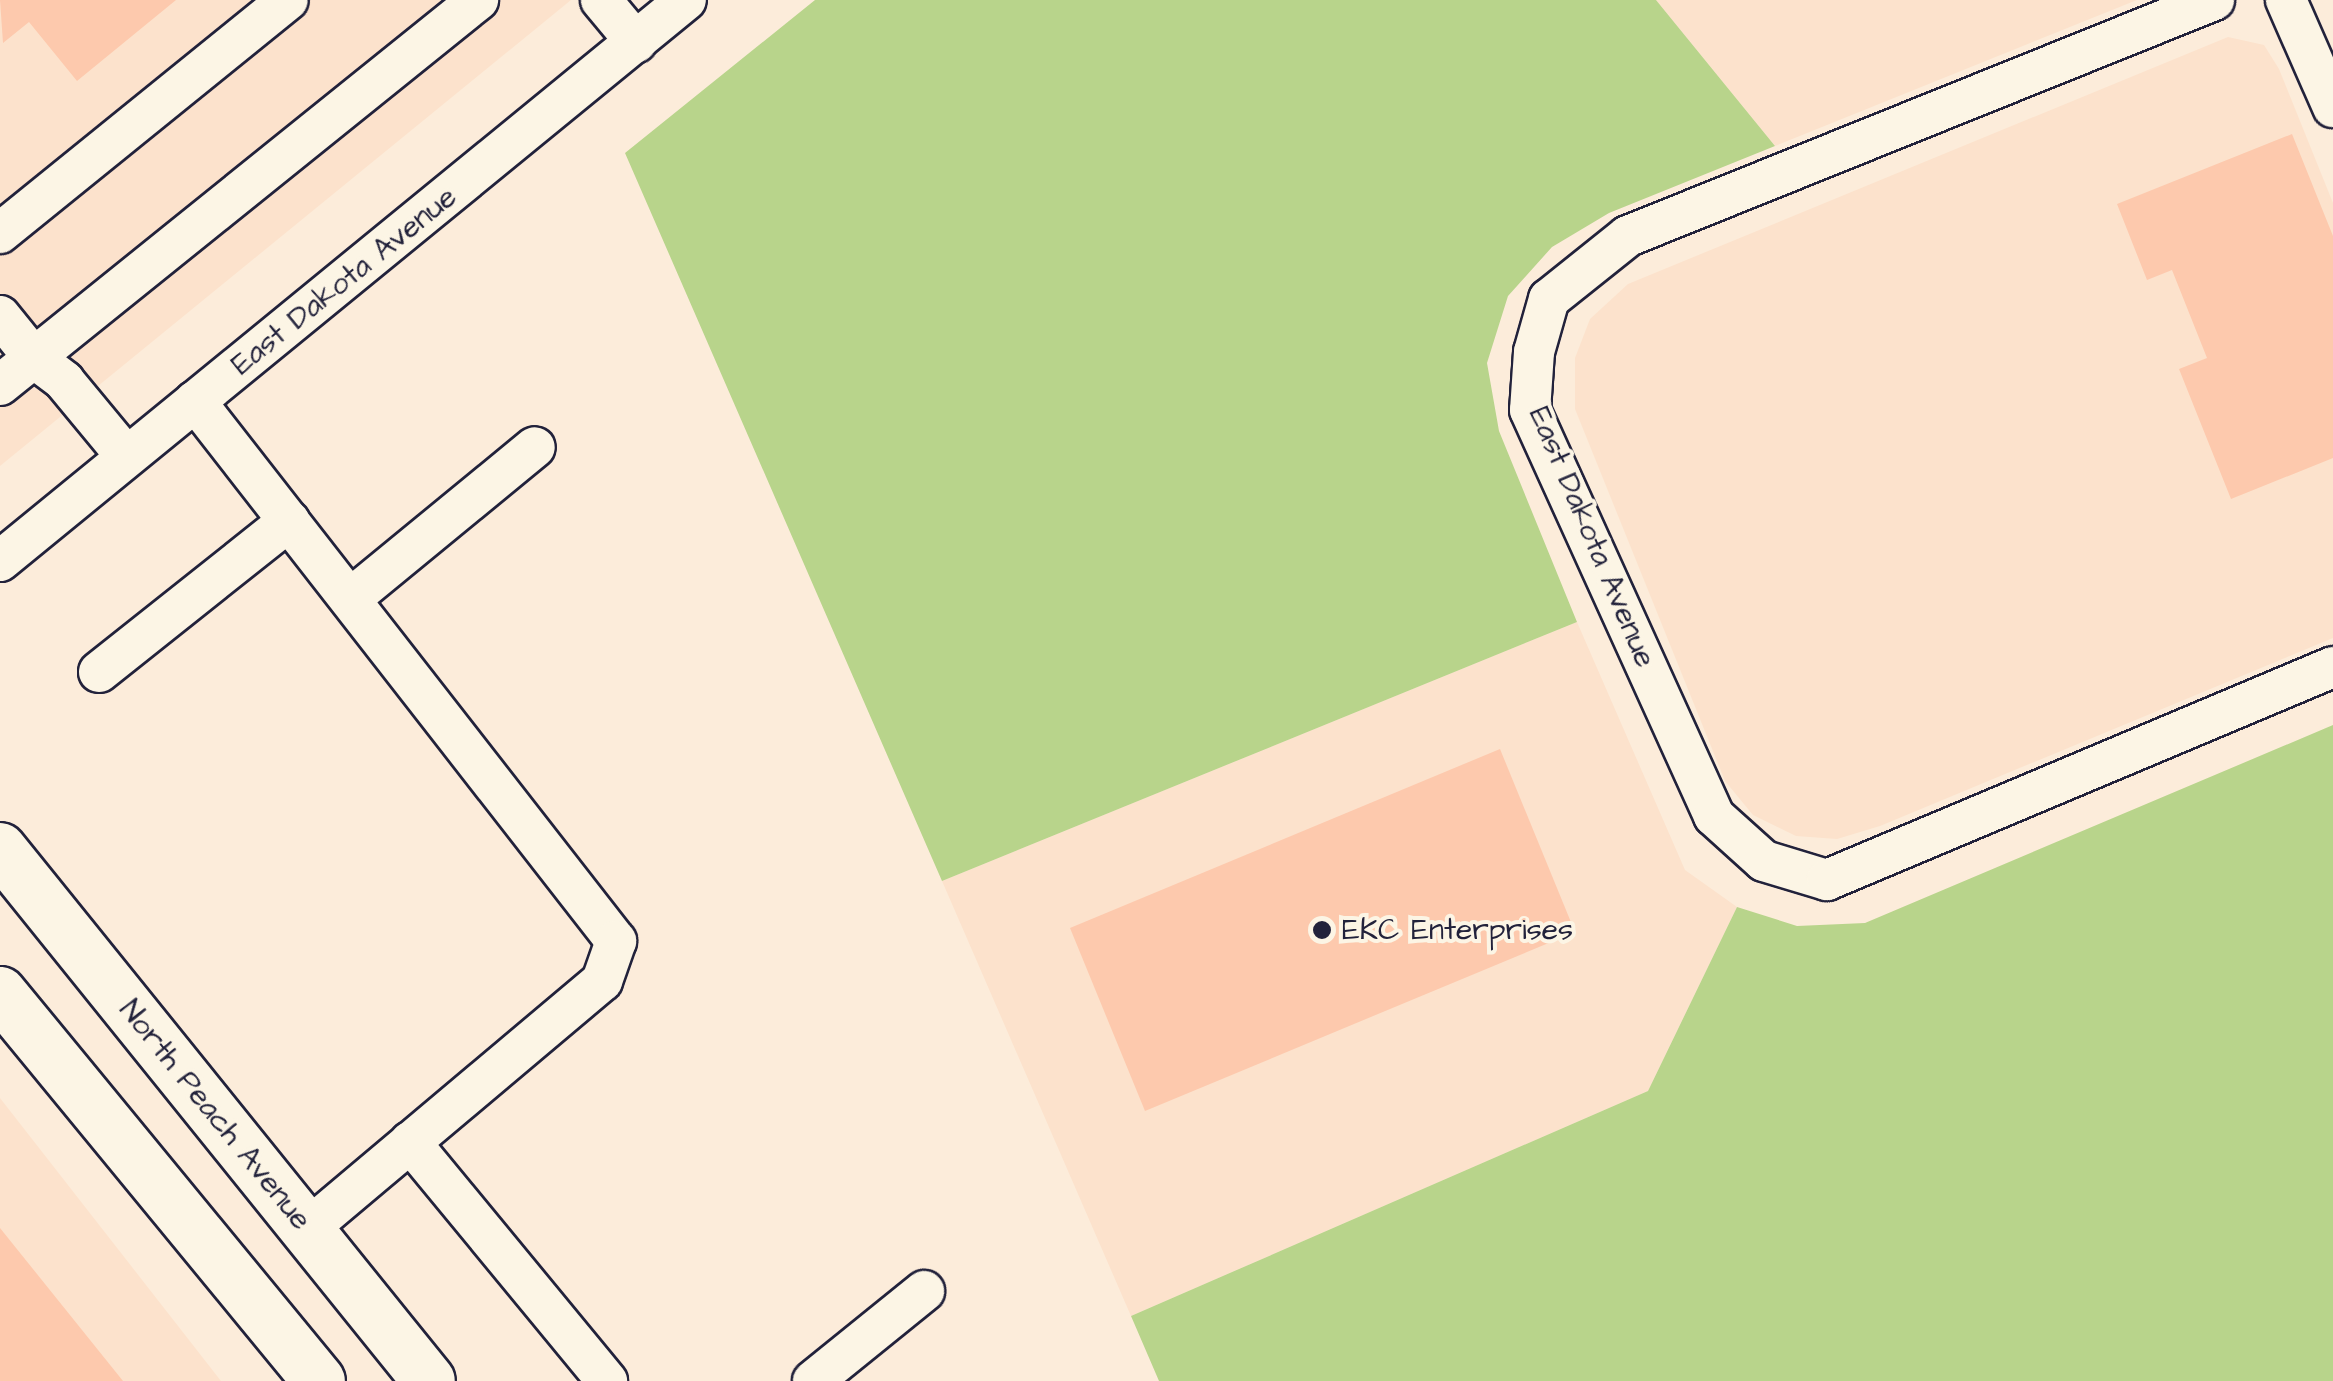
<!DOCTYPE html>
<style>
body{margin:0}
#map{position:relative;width:2333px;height:1381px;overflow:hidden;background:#fcecda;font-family:"Architects Daughter",sans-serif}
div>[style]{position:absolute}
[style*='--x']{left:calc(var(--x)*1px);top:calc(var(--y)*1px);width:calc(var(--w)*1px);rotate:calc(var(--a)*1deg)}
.built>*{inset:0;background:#fce2cc}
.green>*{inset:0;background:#b8d48b}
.building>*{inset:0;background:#fdc9ad}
.roads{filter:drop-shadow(2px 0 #22223b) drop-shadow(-2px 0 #22223b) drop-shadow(0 2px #22223b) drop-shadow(0 -2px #22223b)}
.minor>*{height:40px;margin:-20px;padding:0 20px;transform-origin:20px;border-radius:20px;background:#fcf5e5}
.major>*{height:52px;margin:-26px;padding:0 26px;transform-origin:26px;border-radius:26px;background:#fcf5e5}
.dots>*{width:28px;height:28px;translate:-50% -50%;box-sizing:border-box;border:5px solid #fcf5e5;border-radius:50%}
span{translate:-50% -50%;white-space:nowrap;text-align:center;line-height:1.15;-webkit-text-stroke:8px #fcf5e5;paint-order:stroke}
.street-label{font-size:30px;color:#22223b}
.poi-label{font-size:30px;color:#22223b}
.left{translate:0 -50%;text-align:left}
</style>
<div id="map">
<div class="built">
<i style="clip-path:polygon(0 0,571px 0,0 466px)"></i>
<i style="clip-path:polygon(1656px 0,2137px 0,1775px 146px)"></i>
<i style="clip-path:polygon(2228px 37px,2264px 45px,2279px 69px,2333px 203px,2333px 638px,1880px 826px,1837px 839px,1796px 836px,1753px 815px,1725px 781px,1575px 409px,1575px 358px,1590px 319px,1628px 284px)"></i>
<i style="clip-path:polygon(1577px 622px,1685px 870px,1737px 907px,1648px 1091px,1131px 1316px,942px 881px)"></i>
<i style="clip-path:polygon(0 1098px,221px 1381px,0 1381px)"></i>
</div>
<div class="green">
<i style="clip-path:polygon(815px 0,1656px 0,1775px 146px,1609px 213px,1552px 247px,1508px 296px,1487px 363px,1499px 431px,1577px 622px,942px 881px,625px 153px)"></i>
<i style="clip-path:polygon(2333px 725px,2333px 1381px,1159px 1381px,1131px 1316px,1648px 1091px,1737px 907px,1797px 926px,1865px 923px)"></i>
</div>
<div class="building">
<i style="clip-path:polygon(0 0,176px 0,77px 81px,29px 22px,3px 43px)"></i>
<i style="clip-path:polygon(2292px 134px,2333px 236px,2333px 458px,2231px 499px,2179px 369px,2207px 358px,2172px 270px,2147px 280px,2117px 204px)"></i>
<i style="clip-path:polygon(1500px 749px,1575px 932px,1145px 1111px,1070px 928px)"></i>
<i style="clip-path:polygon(0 1228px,123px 1381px,0 1381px)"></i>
</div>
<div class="roads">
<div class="minor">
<i style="--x:601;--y:0;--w:55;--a:50.2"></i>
<i style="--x:2214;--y:0;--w:632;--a:158.06"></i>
<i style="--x:1628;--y:236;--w:101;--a:141.4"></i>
<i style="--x:1549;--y:299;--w:55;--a:105.8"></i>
<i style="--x:1534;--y:352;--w:58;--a:93.9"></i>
<i style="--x:1530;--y:410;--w:446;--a:65.6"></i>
<i style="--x:1714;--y:816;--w:67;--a:42"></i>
<i style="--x:1764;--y:861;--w:66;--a:16.8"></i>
<i style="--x:1827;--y:880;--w:549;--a:-22.83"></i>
<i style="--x:2286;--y:0;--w:117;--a:66.3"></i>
<i style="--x:0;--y:233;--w:370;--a:-39"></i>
<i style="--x:0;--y:316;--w:54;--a:51"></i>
<i style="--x:34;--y:358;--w:38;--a:37"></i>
<i style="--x:64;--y:381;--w:97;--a:50.4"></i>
<i style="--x:0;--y:385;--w:614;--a:-38.85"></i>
<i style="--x:195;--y:401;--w:685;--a:52.06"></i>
<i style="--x:616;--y:941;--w:42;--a:109.3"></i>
<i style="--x:602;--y:981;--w:385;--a:139.9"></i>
<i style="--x:0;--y:561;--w:886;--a:-39.28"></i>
<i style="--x:350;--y:599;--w:239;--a:-39.4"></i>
<i style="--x:99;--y:672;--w:243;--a:-38.5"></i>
<i style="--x:410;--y:1142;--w:310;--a:50.5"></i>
<i style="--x:813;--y:1381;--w:143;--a:-39"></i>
</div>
<div class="major">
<i style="--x:0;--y:849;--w:683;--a:51.12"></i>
<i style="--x:0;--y:993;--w:502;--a:50.57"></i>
</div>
</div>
<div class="dots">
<i style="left:1322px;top:930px;background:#22223b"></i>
</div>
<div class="street-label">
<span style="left:344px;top:281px;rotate:-39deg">East Dakota Avenue</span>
<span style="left:1592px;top:537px;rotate:67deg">East Dakota Avenue</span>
<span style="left:215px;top:1115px;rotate:51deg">North Peach Avenue</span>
</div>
<div class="poi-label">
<span class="left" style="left:1342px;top:930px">EKC Enterprises</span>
</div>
</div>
